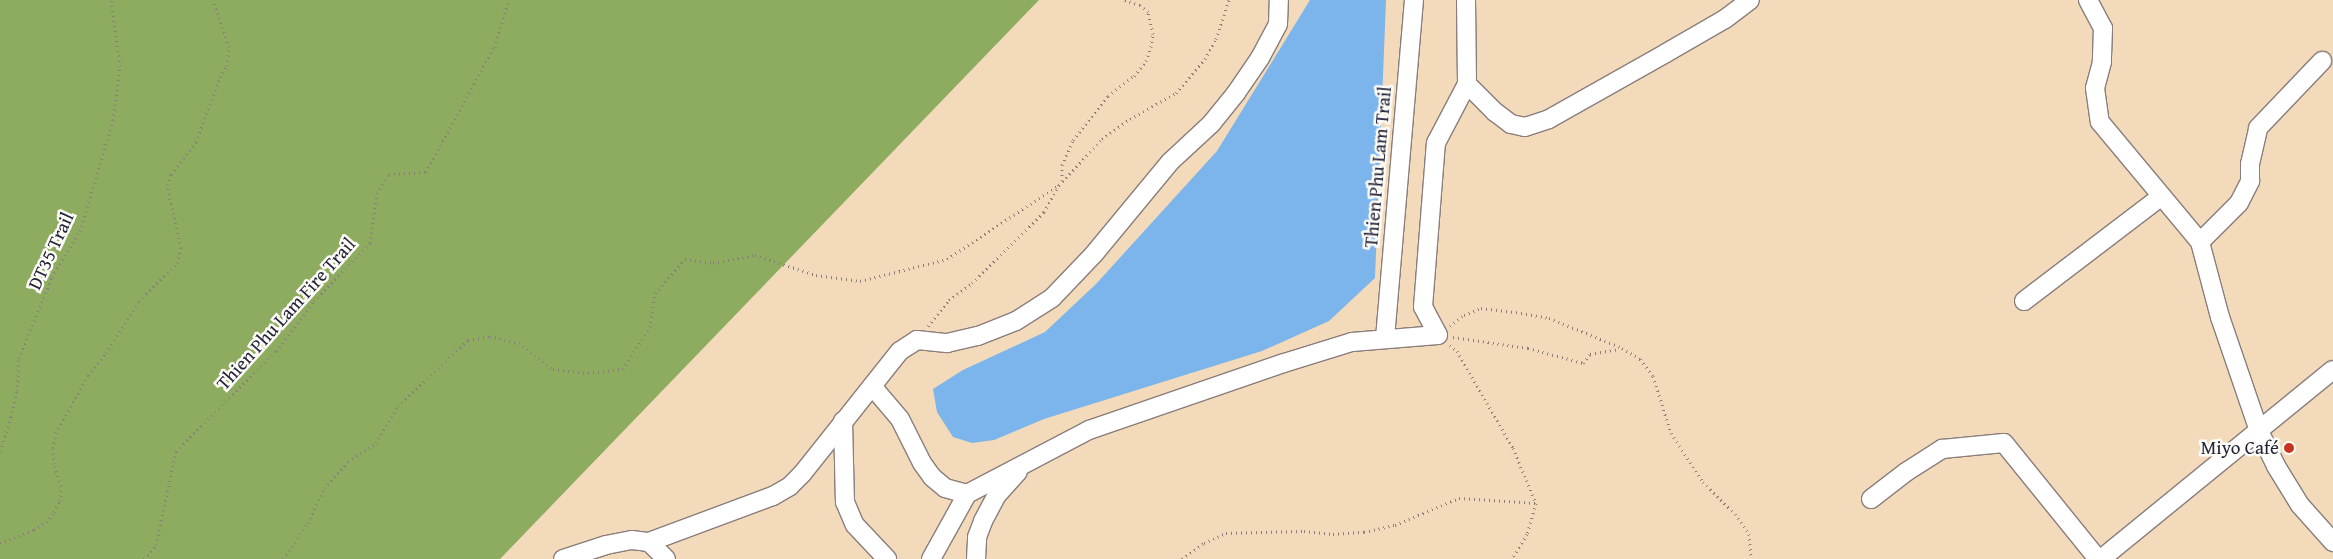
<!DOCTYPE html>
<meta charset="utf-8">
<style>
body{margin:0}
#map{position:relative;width:2333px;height:559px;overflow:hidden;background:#f2dabb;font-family:"Gentium Book Plus",serif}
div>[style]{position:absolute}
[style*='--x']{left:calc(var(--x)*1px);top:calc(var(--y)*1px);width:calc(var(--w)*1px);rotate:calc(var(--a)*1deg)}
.forest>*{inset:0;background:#8eac5f}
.water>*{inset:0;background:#7cb5ec}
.path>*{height:3px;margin-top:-1.5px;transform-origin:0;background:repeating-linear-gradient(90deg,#8a7e7b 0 1px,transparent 0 5px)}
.roads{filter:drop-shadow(1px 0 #8a7e7b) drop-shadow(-1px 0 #8a7e7b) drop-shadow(0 1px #8a7e7b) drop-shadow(0 -1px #8a7e7b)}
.minor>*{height:18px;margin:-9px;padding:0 9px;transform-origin:9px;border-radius:9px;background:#fff}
.dots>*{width:14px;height:14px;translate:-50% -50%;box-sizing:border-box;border:2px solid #fdfcf7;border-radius:50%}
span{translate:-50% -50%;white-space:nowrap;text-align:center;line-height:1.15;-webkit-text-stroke:5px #fdfcf7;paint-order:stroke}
.street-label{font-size:19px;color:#22223b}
.poi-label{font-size:19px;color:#22223b}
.right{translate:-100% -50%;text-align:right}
</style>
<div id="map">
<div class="forest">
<i style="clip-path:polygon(0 0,1039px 0,500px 559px,0 559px)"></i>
</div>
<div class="water">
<i style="clip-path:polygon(1310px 0,1386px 0,1375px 278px,1329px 321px,1262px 351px,1044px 419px,994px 440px,972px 443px,953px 437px,937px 412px,933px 389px,963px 370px,1045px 332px,1096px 284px,1217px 151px)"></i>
</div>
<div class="path">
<i style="--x:1062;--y:180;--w:15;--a:-90"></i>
<i style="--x:1062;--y:165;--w:27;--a:-66"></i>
<i style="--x:1073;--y:140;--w:56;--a:-51.5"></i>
<i style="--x:1108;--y:96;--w:33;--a:-38"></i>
<i style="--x:1134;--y:76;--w:19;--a:-51"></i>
<i style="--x:1146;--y:61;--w:15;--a:-70"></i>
<i style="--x:1151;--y:47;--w:13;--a:-81"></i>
<i style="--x:1153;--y:34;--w:23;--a:-103"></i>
<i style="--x:1148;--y:12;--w:11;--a:-139"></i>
<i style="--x:1140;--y:5;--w:16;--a:-162"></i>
<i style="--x:928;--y:326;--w:33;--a:-51"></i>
<i style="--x:949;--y:300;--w:29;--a:-36"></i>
<i style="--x:972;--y:283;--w:101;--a:-44.6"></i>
<i style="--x:1044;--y:212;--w:31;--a:-61"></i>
<i style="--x:1450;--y:326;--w:18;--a:-38"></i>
<i style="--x:1464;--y:315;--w:18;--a:-22"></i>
<i style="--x:1481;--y:308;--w:35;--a:7"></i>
<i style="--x:1516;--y:312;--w:34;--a:10"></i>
<i style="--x:1549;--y:318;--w:79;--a:22.3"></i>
<i style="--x:1622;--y:348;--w:21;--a:31"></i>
<i style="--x:1640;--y:359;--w:21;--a:53"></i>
<i style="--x:1653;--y:376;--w:60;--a:72.5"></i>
<i style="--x:1671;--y:433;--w:59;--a:56.9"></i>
<i style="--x:1703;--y:482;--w:45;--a:45"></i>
<i style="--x:1735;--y:514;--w:24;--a:55"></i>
<i style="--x:1749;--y:534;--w:25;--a:85"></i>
<i style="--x:1453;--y:337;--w:76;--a:8.3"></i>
<i style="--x:1528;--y:348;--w:57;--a:15.3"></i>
<i style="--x:1583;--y:363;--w:11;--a:-52"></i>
<i style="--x:1590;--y:354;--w:29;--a:-10"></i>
<i style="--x:1450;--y:345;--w:9;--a:41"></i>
<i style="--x:1457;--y:351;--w:112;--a:60"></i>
<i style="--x:1513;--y:448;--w:60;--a:67.3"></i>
<i style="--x:1536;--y:503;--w:32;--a:106"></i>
<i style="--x:1527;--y:534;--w:29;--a:121"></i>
<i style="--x:0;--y:451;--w:36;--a:-72"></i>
<i style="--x:11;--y:417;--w:27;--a:-77"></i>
<i style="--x:17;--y:391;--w:33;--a:-87"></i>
<i style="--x:19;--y:358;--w:87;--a:-67.8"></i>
<i style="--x:52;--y:277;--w:54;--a:-58.7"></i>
<i style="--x:80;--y:231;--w:116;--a:-73.4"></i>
<i style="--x:113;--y:120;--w:54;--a:-82.6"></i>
<i style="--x:120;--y:66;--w:67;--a:-97.8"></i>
<i style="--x:0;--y:543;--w:36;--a:-21"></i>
<i style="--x:34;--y:530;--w:14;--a:-34"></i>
<i style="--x:46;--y:522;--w:13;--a:-51"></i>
<i style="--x:54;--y:512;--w:13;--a:-61"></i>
<i style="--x:60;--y:501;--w:15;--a:-86"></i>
<i style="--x:61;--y:486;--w:23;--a:-108"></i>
<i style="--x:54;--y:464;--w:16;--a:-94"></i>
<i style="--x:53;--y:448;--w:15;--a:-79"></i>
<i style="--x:56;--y:433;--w:66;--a:-61.1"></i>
<i style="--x:88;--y:375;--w:28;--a:-51"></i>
<i style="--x:106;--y:353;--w:62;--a:-57.6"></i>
<i style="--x:139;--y:301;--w:54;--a:-45"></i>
<i style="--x:177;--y:263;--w:16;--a:-75"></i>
<i style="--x:181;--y:248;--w:65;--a:-102.5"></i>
<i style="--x:167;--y:185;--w:12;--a:-70"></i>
<i style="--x:171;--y:174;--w:41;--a:-52"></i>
<i style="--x:196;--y:142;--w:69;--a:-69.7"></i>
<i style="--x:220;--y:77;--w:13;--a:-58"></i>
<i style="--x:227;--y:66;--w:19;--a:-84"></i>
<i style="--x:229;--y:47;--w:50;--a:-108.8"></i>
<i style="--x:144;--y:559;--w:18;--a:-49"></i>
<i style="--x:156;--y:545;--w:96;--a:-78"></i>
<i style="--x:176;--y:451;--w:141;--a:-45"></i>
<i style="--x:276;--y:351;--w:63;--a:-52.8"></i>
<i style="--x:314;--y:301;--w:81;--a:-46"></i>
<i style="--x:370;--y:243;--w:50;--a:-82"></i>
<i style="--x:377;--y:193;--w:22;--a:-58"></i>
<i style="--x:389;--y:174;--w:37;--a:-3"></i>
<i style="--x:426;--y:172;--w:142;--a:-61.5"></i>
<i style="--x:494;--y:47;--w:49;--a:-72.3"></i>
<i style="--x:283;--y:559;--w:44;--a:-55.2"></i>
<i style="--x:308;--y:523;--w:38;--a:-65"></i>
<i style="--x:324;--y:488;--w:35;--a:-47"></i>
<i style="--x:348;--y:462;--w:34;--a:-34"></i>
<i style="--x:376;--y:443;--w:43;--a:-59.3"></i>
<i style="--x:398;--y:406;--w:96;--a:-43.3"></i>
<i style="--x:468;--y:340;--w:22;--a:-10"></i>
<i style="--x:490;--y:336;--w:30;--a:14"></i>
<i style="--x:519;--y:343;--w:43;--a:37.4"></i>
<i style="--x:553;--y:369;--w:35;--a:7"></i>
<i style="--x:588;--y:373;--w:35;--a:-7"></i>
<i style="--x:623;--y:369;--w:50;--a:-57.3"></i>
<i style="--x:650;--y:327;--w:34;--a:-82"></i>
<i style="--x:655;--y:293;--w:45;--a:-48.6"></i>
<i style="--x:685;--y:259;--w:28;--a:8"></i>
<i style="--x:713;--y:263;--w:43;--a:-10.8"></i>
<i style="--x:755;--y:255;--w:64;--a:18.2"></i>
<i style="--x:816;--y:275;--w:44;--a:7.8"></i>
<i style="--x:860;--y:281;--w:90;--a:-14.2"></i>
<i style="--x:947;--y:259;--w:134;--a:-33.5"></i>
<i style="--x:1059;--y:185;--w:63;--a:-46.9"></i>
<i style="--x:1102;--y:139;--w:34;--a:-36"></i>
<i style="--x:1130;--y:119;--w:53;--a:-29.5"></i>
<i style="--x:1176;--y:93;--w:45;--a:-49.5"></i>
<i style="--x:1205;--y:59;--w:23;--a:-61"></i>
<i style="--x:1216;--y:39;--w:41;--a:-71.6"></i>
<i style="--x:1182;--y:559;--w:27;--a:-36"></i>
<i style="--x:1204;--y:543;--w:24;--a:-24"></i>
<i style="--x:1226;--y:533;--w:78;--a:-1.5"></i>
<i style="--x:1304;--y:531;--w:29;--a:6"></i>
<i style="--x:1333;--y:534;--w:31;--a:-4"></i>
<i style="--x:1364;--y:532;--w:32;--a:-13"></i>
<i style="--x:1395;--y:525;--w:69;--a:-22.9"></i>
<i style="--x:1459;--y:498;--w:77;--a:3.7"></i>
</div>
<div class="roads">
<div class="minor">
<i style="--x:1466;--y:0;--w:84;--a:89.3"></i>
<i style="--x:1467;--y:84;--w:40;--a:45"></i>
<i style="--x:1495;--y:112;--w:20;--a:37"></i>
<i style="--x:1511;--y:124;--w:14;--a:12"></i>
<i style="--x:1525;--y:127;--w:25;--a:-18"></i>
<i style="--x:1549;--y:119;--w:134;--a:-29.4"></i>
<i style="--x:1666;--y:53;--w:68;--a:-30"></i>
<i style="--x:1725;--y:19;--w:31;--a:-37"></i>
<i style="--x:2088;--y:0;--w:32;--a:62"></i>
<i style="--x:2103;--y:28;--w:34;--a:92"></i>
<i style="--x:2102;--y:62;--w:27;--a:105"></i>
<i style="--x:2095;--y:88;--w:34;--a:82"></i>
<i style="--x:2100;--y:122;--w:156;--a:50.2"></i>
<i style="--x:2200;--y:242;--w:78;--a:75.1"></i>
<i style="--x:2220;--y:317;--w:120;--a:71.1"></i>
<i style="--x:2259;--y:431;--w:39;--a:64"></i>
<i style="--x:2276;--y:466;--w:46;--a:58.4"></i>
<i style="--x:2300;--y:505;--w:50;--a:48.3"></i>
<i style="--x:2200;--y:242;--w:55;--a:-45"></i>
<i style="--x:2239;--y:203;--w:25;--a:-63"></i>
<i style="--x:2250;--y:181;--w:17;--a:-90"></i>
<i style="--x:2250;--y:164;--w:37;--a:-77"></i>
<i style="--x:2258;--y:128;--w:93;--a:-46.3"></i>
<i style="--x:2024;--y:301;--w:173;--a:-37.3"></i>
<i style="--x:1385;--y:338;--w:339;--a:-85.1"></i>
<i style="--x:872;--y:386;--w:43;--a:49.7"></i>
<i style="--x:900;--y:419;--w:49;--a:63.4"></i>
<i style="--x:922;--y:463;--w:17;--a:54"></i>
<i style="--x:932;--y:477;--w:17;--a:40"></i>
<i style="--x:945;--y:488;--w:23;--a:15"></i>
<i style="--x:843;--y:421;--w:81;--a:88.6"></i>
<i style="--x:845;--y:502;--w:25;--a:67"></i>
<i style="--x:855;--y:525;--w:47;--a:46.7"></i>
<i style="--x:1871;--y:499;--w:44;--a:-37.6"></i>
<i style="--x:1906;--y:472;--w:43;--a:-32.6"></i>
<i style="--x:1942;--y:449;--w:62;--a:-5.5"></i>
<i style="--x:2004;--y:443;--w:149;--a:51"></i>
<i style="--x:649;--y:542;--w:24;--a:45"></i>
<i style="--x:563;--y:559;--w:45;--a:-18"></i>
<i style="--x:606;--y:545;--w:26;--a:-11"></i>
<i style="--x:632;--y:540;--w:17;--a:7"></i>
<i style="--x:649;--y:542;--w:132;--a:-20.4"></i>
<i style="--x:773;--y:496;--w:20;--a:-30"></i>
<i style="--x:790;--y:486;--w:17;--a:-45"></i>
<i style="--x:802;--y:474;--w:157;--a:-51.5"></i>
<i style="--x:900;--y:351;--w:20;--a:-33"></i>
<i style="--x:917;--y:340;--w:30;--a:6"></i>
<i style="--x:947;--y:343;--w:32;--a:-13"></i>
<i style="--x:978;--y:336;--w:41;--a:-21.5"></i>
<i style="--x:1016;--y:321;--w:43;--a:-32.6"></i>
<i style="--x:1052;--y:298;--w:61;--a:-46.3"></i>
<i style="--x:1094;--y:254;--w:119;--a:-50.4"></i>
<i style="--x:1170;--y:162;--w:56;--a:-42.8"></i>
<i style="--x:1211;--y:124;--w:40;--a:-51"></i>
<i style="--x:1236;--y:93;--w:42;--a:-55.6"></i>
<i style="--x:1260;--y:58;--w:38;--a:-62"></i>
<i style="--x:1278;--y:24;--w:24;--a:-88"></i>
<i style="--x:931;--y:559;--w:74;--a:-61"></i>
<i style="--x:967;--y:494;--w:138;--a:-27.7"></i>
<i style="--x:1089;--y:430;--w:206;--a:-19"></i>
<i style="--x:1284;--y:363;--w:71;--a:-17.2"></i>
<i style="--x:1352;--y:342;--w:86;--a:-4.7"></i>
<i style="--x:1438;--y:335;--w:32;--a:-118"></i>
<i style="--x:1423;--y:307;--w:165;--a:-85.5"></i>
<i style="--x:1436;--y:143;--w:67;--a:-62.3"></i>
<i style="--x:976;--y:559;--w:22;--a:-87"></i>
<i style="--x:977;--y:537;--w:17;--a:-69"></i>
<i style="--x:983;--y:521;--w:30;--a:-62"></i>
<i style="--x:997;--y:495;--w:31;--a:-48"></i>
<i style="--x:2101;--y:559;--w:299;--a:-39.2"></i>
</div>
</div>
<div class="dots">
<i style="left:2289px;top:448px;background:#c8321e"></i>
</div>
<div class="street-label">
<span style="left:1378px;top:167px;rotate:-85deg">Thien Phu Lam Trail</span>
<span style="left:51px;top:251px;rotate:-65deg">DT35 Trail</span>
<span style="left:286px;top:314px;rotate:-48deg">Thien Phu Lam Fire Trail</span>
</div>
<div class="poi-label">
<span class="right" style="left:2279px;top:448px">Miyo Café</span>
</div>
</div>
